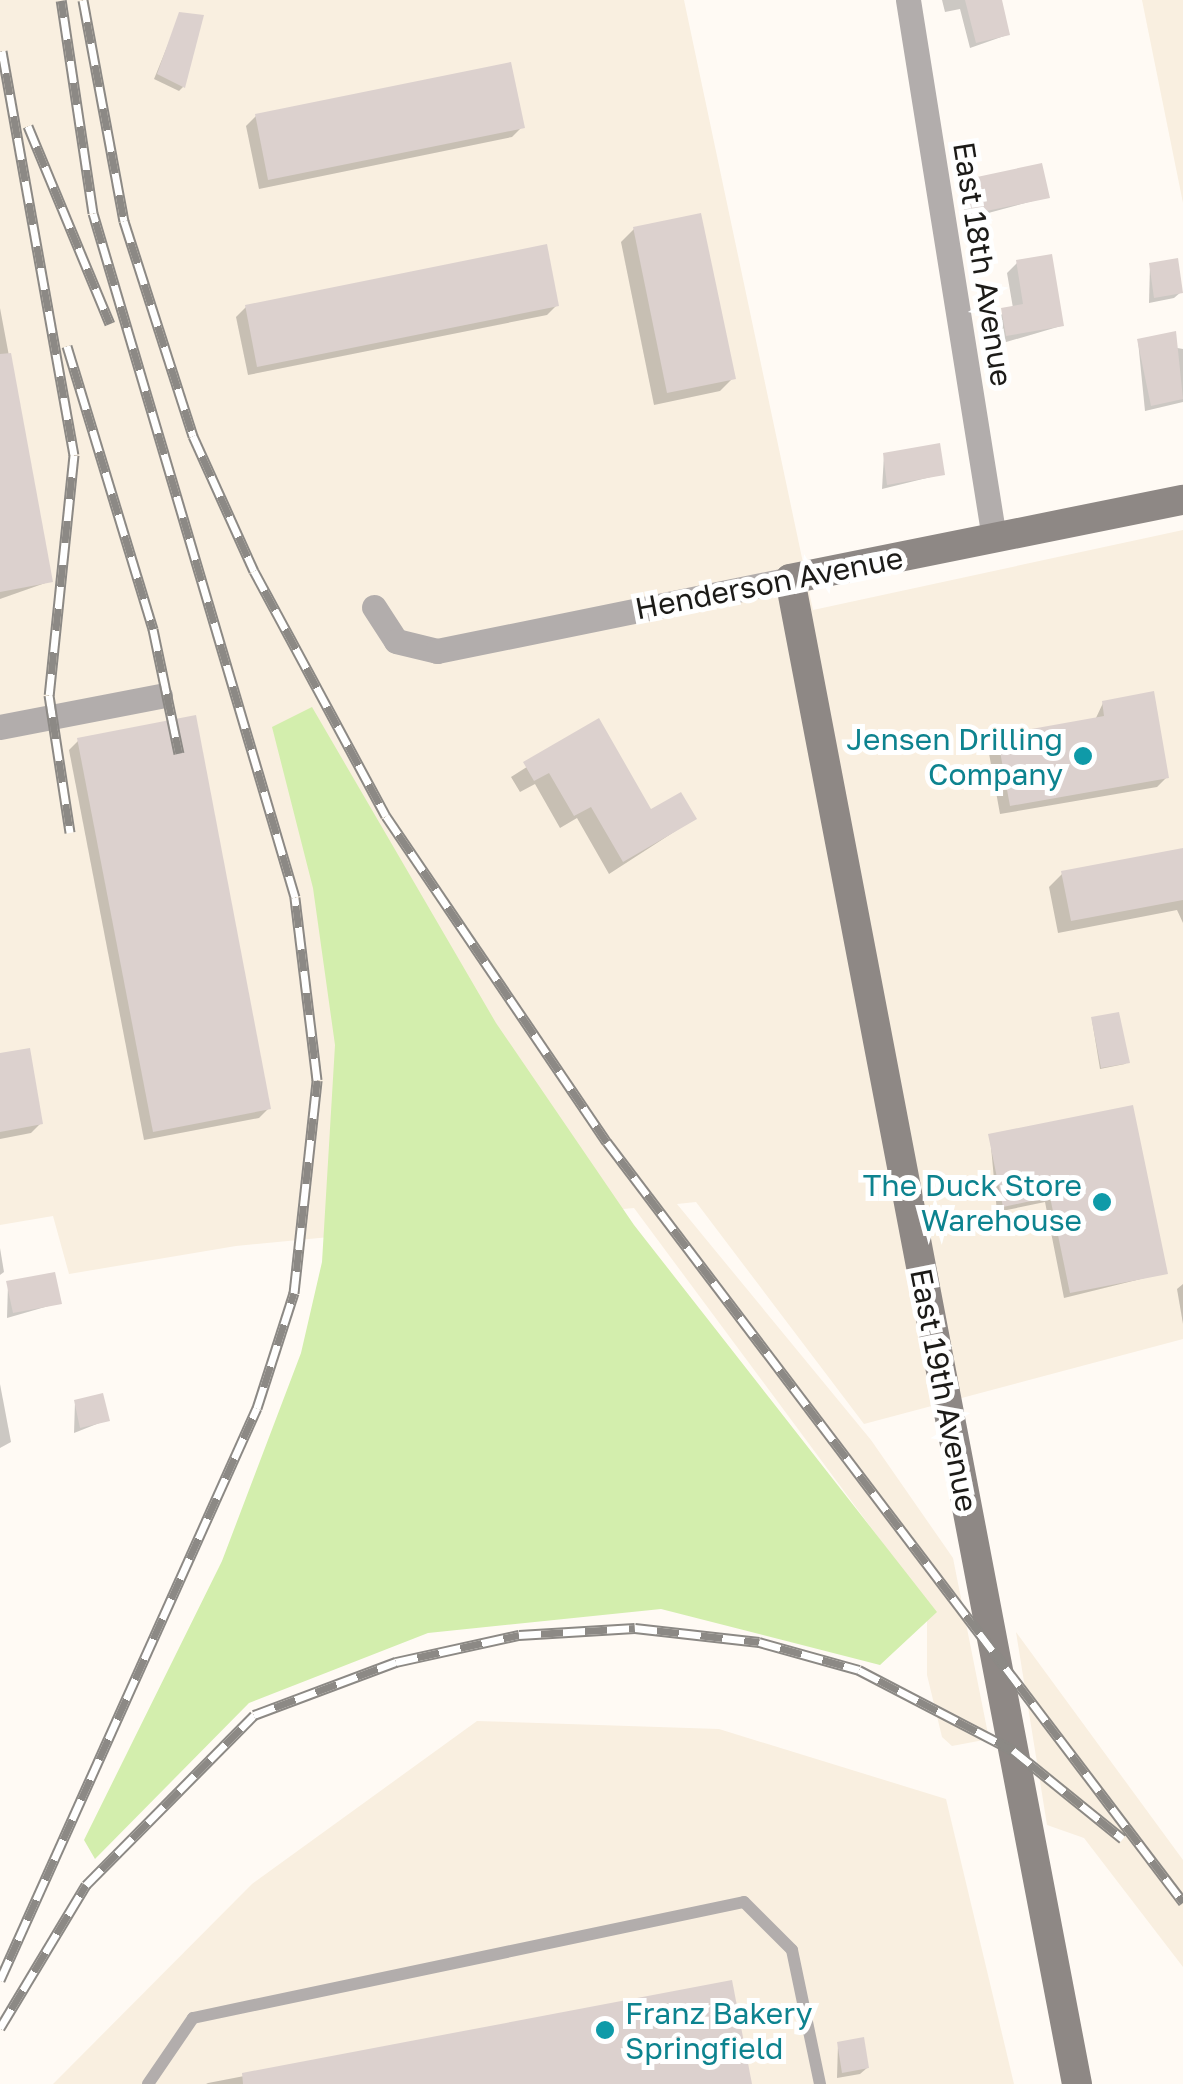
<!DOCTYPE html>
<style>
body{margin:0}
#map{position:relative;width:1183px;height:2084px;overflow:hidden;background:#fffaf4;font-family:"Golos Text",sans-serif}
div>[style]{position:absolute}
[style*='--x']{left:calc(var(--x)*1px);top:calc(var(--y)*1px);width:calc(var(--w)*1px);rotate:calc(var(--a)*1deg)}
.built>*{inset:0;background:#f9efe0}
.green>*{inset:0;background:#d3eead}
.shadow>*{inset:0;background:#0003}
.building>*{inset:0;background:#dcd1ce}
.lane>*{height:12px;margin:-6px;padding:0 6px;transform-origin:6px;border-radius:6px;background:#b2adac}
.street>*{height:25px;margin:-12.5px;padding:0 12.5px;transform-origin:12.5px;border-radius:12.5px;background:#b2adac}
.secondary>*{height:30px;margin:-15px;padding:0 15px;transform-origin:15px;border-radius:15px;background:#8e8885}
.rail>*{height:11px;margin-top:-5.5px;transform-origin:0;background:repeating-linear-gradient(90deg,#fff 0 22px,#8c8985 0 44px);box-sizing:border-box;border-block:2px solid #8c8985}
.dots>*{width:28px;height:28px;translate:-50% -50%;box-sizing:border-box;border:5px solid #fff;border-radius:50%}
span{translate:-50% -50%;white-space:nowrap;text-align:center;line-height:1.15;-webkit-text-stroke:10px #fff;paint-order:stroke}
.street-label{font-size:30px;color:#1c1b18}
.culture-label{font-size:30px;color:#0d838f}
.right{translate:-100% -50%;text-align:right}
.left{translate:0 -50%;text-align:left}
</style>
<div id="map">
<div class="built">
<i style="clip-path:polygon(0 0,684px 0,813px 610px,1183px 530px,1183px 1339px,864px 1424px,696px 1202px,677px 1204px,871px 1440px,953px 1558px,989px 1739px,952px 1746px,942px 1737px,927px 1675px,927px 1603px,634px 1208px,236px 1246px,69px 1274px,53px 1216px,0 1225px)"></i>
<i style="clip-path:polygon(1142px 0,1183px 0,1183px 203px)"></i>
<i style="clip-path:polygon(1016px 1632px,1183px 1860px,1183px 1967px,1084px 1838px,1047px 1825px)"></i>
<i style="clip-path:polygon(477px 1721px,719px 1729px,946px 1799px,1014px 2084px,53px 2084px,252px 1884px)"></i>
</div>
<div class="green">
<i style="clip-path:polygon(312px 707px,496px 1023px,634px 1225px,937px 1612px,880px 1665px,661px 1609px,428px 1633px,249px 1703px,95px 1859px,84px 1840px,222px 1561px,301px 1353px,322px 1262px,335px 1045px,313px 888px,272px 727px)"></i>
</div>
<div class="shadow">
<i style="clip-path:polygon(942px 0,999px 0,1007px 35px,970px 48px,960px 9px,945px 12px)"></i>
<i style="clip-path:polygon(180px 15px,183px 87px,179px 91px,154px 79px)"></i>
<i style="clip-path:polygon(256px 116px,522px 127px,512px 137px,259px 189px,246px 126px)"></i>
<i style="clip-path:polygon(978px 179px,1047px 197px,966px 219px,962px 201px)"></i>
<i style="clip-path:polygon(634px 229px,733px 378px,720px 391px,654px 405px,621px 242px)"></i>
<i style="clip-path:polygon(1017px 263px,1061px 326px,996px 345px,992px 320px,1013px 308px,1007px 273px)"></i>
<i style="clip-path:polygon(1150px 265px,1181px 292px,1174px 298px,1149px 303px)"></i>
<i style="clip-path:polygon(557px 305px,547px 315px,248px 375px,236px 317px,246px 307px)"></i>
<i style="clip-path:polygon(0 308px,51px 581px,0 599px)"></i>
<i style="clip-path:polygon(1138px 341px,1183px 349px,1183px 402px,1145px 411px)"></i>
<i style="clip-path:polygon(884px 455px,943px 474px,882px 489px)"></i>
<i style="clip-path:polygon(1103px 703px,1167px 777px,1157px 787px,1000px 814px,988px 748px,998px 738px,1095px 720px)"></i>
<i style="clip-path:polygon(598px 722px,650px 813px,694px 819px,609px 874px,577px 818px,560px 828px,535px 784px,520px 792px,511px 777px)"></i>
<i style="clip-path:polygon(79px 740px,269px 1108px,259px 1118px,144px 1140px,69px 750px)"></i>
<i style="clip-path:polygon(1183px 851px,1183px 923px,1177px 910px,1058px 933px,1049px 887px,1063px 873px)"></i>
<i style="clip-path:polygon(1092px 1020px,1127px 1062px,1125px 1064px,1100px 1069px)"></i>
<i style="clip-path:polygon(0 1056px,41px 1123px,31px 1133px,0 1139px)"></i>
<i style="clip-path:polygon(990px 1136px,1165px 1273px,1064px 1298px,1045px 1202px,997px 1212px)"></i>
<i style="clip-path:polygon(0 1248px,4px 1272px,0 1275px)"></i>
<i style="clip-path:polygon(8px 1284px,59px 1303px,7px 1318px)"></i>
<i style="clip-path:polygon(1183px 1284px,1183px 1324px,1177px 1289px)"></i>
<i style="clip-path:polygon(0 1384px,11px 1442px,0 1448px)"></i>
<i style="clip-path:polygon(75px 1402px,107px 1420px,74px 1433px)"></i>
<i style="clip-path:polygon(730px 1983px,750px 2084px,206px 2084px,208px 2083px)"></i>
<i style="clip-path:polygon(838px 2044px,867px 2068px,860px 2074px,837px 2078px)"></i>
</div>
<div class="building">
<i style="clip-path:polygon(965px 0,1002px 0,1010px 35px,976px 43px)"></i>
<i style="clip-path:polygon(179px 12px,204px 15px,185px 88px,157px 74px)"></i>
<i style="clip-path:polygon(511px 62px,525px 128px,268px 180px,255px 114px)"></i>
<i style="clip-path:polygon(1042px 163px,1050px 198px,972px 214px,967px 193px,980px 190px,977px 177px)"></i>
<i style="clip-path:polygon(701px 213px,736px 379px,667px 393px,633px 227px)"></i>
<i style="clip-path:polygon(547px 244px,559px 306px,257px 367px,245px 305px)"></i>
<i style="clip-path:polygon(1052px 254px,1064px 326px,1006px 336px,1001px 308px,1023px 304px,1016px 260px)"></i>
<i style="clip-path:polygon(1178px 258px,1183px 293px,1154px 298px,1149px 263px)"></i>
<i style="clip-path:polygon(1176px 331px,1183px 399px,1151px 406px,1137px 339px)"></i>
<i style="clip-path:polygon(11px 353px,53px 582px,0 592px,0 354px)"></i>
<i style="clip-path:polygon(940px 443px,945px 475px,887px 485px,883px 453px)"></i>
<i style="clip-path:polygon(1154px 691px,1169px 778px,1010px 806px,997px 735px,1104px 716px,1102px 701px)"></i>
<i style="clip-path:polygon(196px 715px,271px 1109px,153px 1132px,77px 738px)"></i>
<i style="clip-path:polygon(599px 718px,651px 809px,681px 792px,697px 819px,623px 862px,591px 807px,574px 816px,549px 773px,534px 781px,523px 762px)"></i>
<i style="clip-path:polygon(1183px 848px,1183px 900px,1071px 921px,1061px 871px)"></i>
<i style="clip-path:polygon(1119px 1012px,1130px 1063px,1101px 1068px,1091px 1017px)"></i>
<i style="clip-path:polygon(30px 1048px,43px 1124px,0 1132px,0 1053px)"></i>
<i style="clip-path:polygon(1133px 1105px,1168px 1274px,1070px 1293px,1050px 1197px,1003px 1207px,988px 1134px)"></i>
<i style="clip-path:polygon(55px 1272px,62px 1304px,13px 1313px,6px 1281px)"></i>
<i style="clip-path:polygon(103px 1393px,110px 1421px,80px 1428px,74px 1400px)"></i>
<i style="clip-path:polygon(732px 1980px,752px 2084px,243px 2084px,242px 2073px)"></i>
<i style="clip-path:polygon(864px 2037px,869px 2068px,842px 2073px,837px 2042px)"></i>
</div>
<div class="lane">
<i style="--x:148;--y:2084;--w:80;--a:-55.7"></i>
<i style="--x:193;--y:2018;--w:563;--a:-11.89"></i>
<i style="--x:744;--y:1902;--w:68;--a:45"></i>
<i style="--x:792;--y:1950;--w:137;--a:78.2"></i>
</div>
<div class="street">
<i style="--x:908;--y:0;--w:545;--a:80.92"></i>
<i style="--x:374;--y:607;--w:40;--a:57.1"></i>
<i style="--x:396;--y:641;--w:42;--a:13.7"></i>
<i style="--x:437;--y:651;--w:360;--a:-11.5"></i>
<i style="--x:0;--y:727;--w:163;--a:-11"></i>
</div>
<div class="secondary">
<i style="--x:1077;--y:2084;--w:1532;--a:-100.8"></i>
<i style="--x:790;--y:579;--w:401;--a:-11.4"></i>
</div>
<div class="rail">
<i style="--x:83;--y:0;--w:225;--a:79.5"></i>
<i style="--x:124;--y:221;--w:226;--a:72.2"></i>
<i style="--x:193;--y:436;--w:148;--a:65.7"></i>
<i style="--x:254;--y:571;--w:278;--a:61.7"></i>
<i style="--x:386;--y:816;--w:394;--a:55.9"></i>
<i style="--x:607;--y:1142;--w:954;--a:52.84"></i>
<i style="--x:2;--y:51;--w:410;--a:79.9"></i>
<i style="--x:74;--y:455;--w:241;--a:95.9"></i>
<i style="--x:49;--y:695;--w:139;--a:81.3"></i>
<i style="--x:28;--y:126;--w:214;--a:67.5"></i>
<i style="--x:67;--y:346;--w:296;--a:73.1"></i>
<i style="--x:153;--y:629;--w:127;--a:78.2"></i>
<i style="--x:0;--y:1980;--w:627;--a:-65.81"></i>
<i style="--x:257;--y:1408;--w:121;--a:-72.2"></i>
<i style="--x:294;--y:1293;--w:214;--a:-83.8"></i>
<i style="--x:317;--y:1080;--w:184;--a:-96.9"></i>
<i style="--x:295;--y:897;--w:713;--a:-106.45"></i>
<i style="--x:93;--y:213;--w:215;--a:-98.5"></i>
<i style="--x:0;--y:2028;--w:167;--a:-59"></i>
<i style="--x:86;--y:1885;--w:239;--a:-45.3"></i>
<i style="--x:254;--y:1715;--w:152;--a:-20.5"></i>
<i style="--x:396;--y:1662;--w:126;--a:-12.4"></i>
<i style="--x:519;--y:1635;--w:116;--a:-3.5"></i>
<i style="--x:635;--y:1628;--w:125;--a:6.4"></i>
<i style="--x:759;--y:1642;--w:104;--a:15.6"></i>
<i style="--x:859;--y:1670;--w:174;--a:27.5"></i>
<i style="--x:1013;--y:1750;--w:141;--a:39"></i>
</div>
<div class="dots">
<i style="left:1083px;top:756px;background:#0f9aa8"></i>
<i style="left:1102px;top:1202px;background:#0f9aa8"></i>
<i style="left:605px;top:2030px;background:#0f9aa8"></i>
</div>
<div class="street-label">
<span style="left:983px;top:264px;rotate:81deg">East 18th Avenue</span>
<span style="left:769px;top:583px;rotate:-11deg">Henderson Avenue</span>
<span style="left:944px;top:1390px;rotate:79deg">East 19th Avenue</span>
</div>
<div class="culture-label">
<span class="right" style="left:1063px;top:756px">Jensen Drilling<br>Company</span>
<span class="right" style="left:1082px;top:1202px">The Duck Store<br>Warehouse</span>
<span class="left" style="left:625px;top:2030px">Franz Bakery<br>Springfield</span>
</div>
</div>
